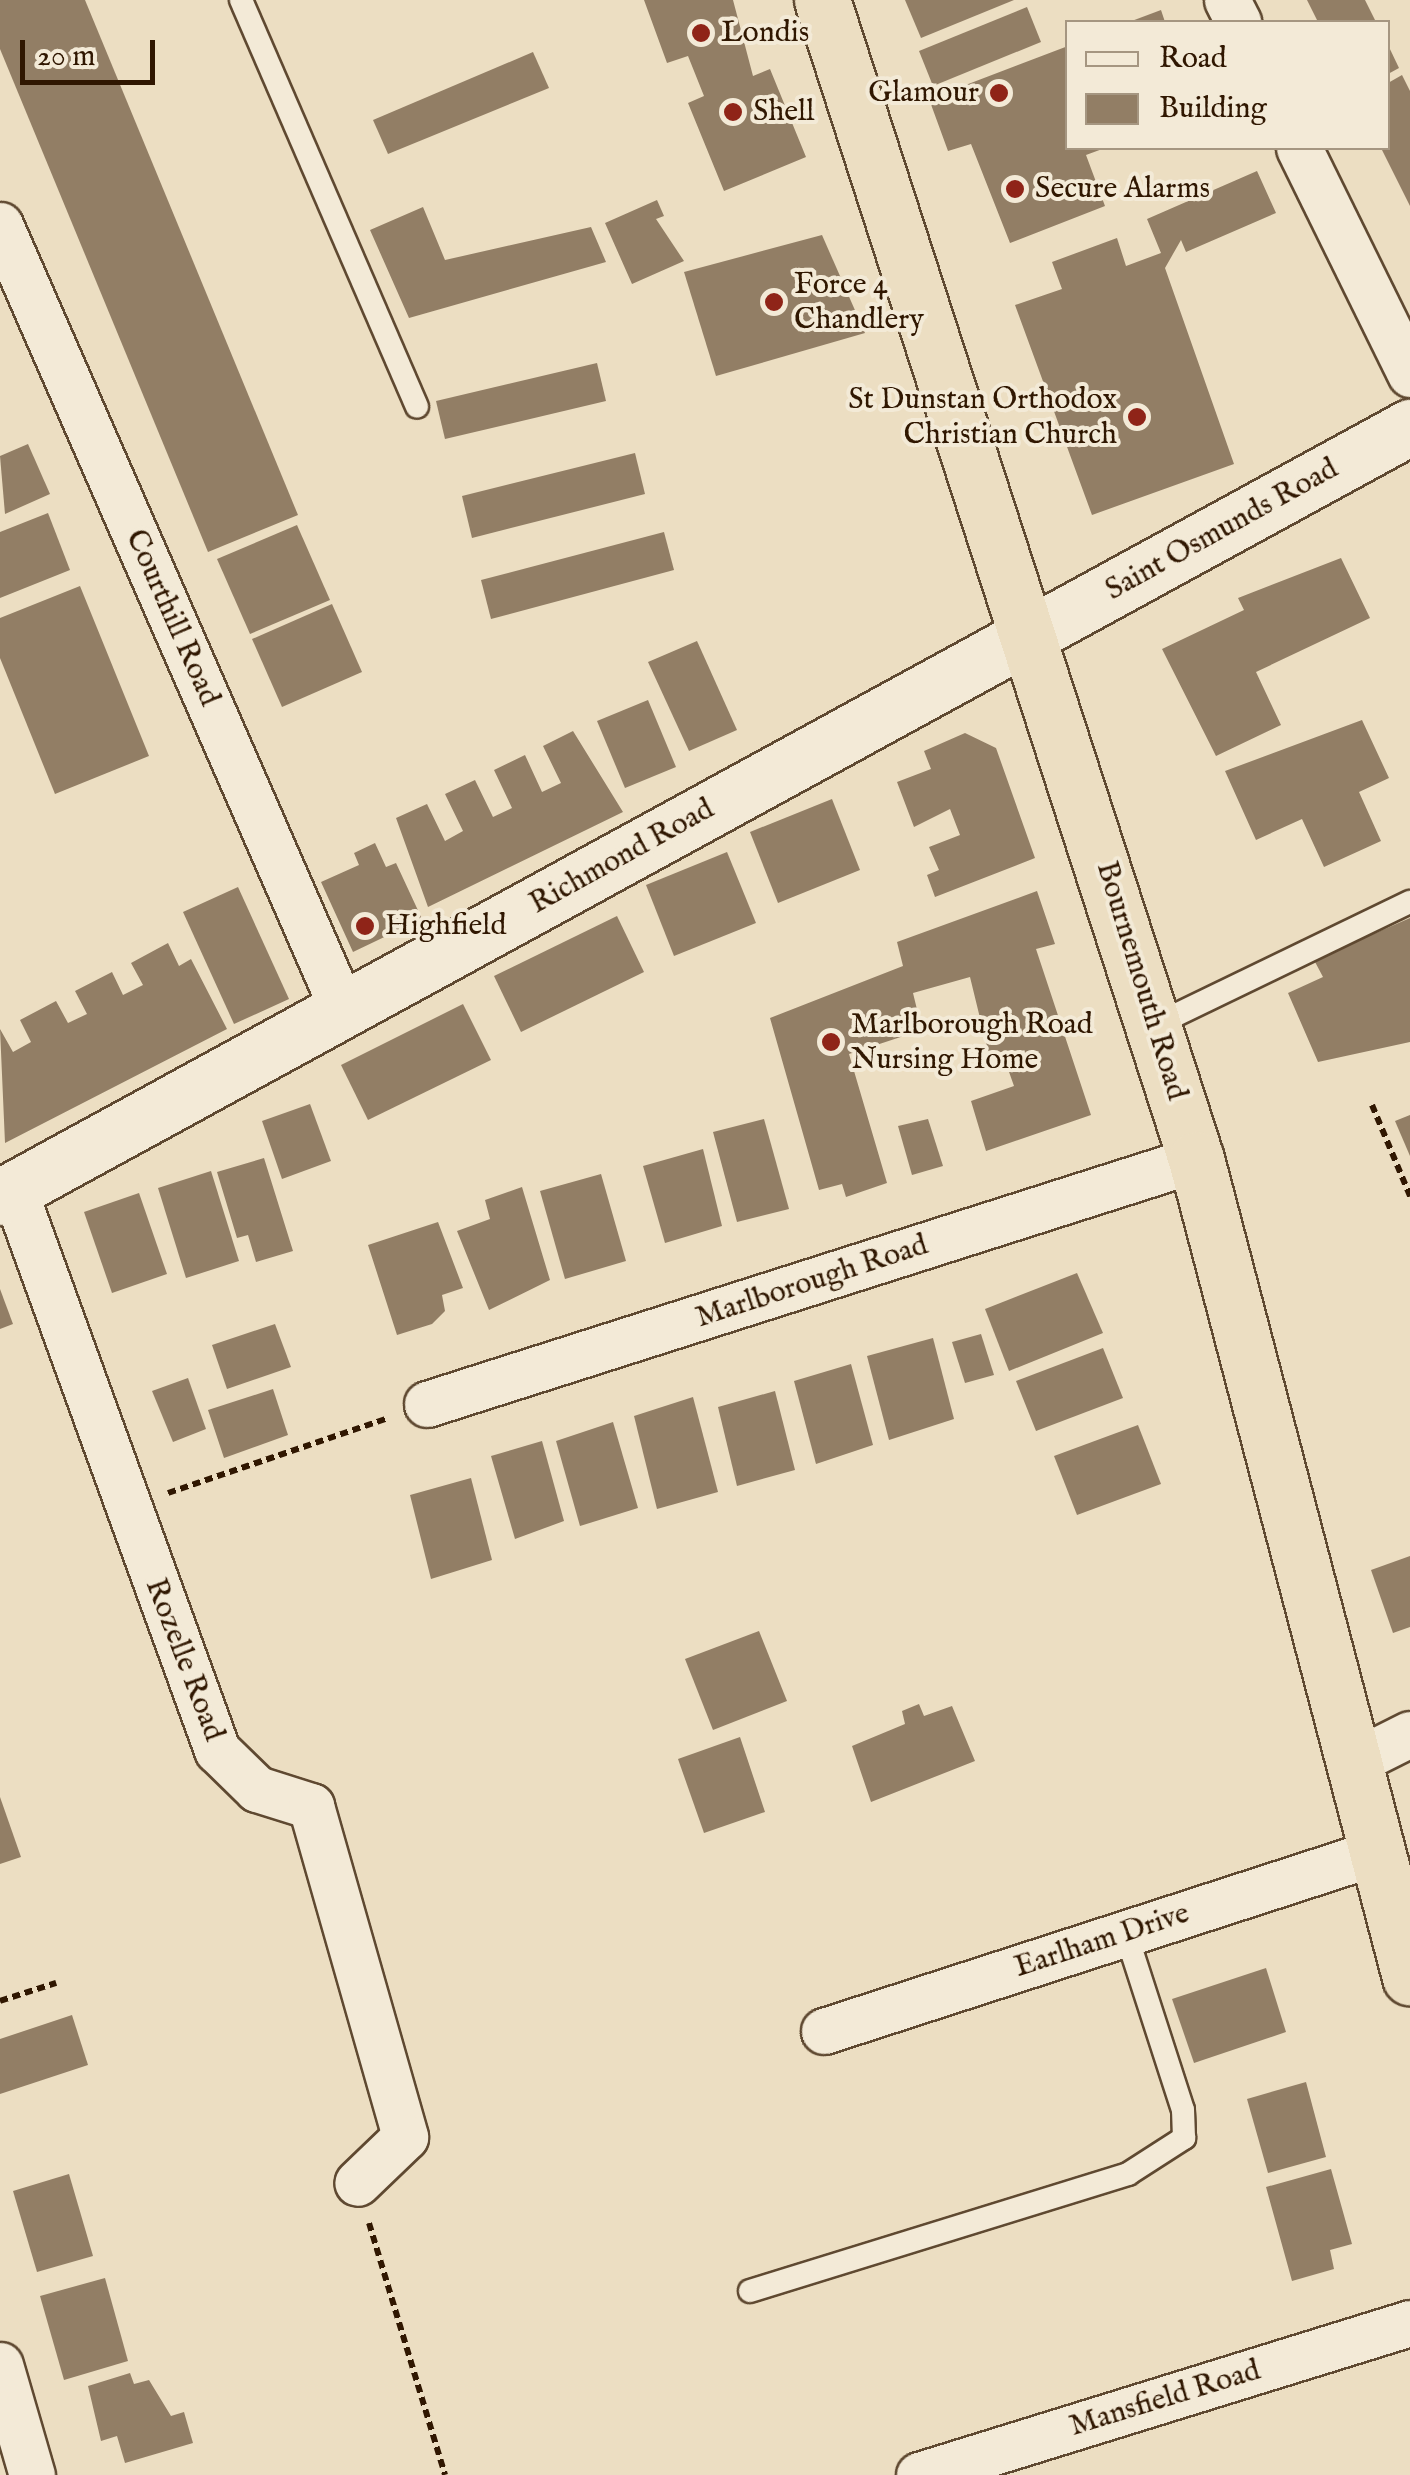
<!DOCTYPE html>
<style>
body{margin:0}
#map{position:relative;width:1410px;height:2475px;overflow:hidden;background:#ecdec2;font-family:"IM FELL English",serif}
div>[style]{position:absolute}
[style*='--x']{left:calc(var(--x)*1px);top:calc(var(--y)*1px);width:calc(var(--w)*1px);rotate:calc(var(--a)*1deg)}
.building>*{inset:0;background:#927e65}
.path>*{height:6px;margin-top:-3px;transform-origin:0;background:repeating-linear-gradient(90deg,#301701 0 8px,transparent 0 13px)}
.roads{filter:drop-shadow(2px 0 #5f4931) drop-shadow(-2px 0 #5f4931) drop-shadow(0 2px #5f4931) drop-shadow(0 -2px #5f4931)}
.service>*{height:22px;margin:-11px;padding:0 11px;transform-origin:11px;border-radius:11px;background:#f3ead7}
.minor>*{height:45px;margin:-22.5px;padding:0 22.5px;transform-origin:22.5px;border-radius:22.5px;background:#f3ead7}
.tertiary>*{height:55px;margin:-27.5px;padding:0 27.5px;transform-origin:27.5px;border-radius:27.5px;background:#f3ead7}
.trunk>*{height:55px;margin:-27.5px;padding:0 27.5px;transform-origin:27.5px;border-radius:27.5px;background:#ecdec2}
.dots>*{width:28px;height:28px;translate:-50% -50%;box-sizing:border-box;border:5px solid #f3ead7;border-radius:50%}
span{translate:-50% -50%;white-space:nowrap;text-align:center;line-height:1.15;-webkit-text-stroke:8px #f3ead7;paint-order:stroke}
.poi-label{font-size:30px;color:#301701}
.left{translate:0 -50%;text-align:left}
.right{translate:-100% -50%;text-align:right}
.street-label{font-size:30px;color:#301701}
.legend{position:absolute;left:1065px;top:20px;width:325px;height:130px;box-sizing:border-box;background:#f3ead7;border:2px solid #a59681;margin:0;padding:12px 18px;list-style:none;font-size:30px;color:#301701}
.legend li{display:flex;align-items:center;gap:20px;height:50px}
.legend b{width:50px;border:2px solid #a59681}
.scale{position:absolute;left:20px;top:40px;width:135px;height:45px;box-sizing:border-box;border:5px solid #301701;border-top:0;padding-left:12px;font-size:30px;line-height:35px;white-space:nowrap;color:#301701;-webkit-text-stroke:8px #f3ead7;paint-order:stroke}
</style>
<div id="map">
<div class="building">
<i style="clip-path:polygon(0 0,85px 0,298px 515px,208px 552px,0 49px)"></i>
<i style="clip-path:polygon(644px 0,733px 0,753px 76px,770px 69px,806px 157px,724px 191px,688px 103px,704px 96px,688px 56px,667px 63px)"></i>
<i style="clip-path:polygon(905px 0,1014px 0,921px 38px)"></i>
<i style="clip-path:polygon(1307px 0,1365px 0,1376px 22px,1318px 22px)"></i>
<i style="clip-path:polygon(1027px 7px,1041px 42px,933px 86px,919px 51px)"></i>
<i style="clip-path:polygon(1161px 10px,1165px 22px,1129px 22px)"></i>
<i style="clip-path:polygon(1388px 45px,1399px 68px,1388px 74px)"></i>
<i style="clip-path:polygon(1068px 46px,1068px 148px,1105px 148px,1086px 155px,1105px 206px,1010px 243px,971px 144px,948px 151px,929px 99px)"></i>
<i style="clip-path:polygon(533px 52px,549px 88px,388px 154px,373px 120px)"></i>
<i style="clip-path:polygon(1402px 75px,1410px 91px,1410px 206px,1381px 148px,1388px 83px)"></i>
<i style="clip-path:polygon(1257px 171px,1276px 213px,1186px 252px,1181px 240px,1165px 268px,1234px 464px,1092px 515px,1015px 305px,1062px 289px,1052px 262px,1117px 238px,1126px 266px,1161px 253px,1147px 219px)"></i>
<i style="clip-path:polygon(657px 200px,664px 216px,656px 219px,684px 261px,632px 284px,605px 223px)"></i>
<i style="clip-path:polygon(423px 207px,445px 260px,591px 227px,606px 262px,409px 318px,370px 230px)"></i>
<i style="clip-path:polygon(822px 235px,865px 333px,716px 376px,684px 272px)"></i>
<i style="clip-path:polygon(597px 363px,606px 401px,445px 439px,436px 401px)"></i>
<i style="clip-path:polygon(28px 444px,50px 494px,5px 514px,0 456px)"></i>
<i style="clip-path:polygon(635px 453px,645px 494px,472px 538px,462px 496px)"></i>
<i style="clip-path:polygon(48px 513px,70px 570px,0 598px,0 532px)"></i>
<i style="clip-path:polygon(297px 525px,330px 600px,250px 634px,217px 559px)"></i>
<i style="clip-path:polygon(664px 532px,674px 570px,491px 619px,481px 580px)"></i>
<i style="clip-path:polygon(1341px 558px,1370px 618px,1256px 672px,1281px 725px,1216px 756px,1162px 649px,1244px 610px,1238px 598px)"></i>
<i style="clip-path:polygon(80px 586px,149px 756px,55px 794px,0 658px,0 618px)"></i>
<i style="clip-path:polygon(332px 604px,362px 672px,282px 707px,252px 639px)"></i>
<i style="clip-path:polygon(697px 641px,737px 730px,689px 751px,648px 662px)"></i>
<i style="clip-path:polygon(648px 700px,676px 767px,625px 788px,597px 721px)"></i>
<i style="clip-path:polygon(1362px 720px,1389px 778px,1359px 792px,1381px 841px,1324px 867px,1302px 819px,1256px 840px,1225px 771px)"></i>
<i style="clip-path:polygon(573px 731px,623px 812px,428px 907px,396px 818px,427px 804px,445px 841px,463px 831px,445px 794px,475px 780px,493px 817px,512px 808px,494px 770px,525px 755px,542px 792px,561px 783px,543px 746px)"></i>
<i style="clip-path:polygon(965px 733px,996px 748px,1035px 858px,935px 897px,927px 875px,939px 870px,929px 847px,960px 835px,950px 809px,914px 827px,897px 782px,931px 769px,924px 751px)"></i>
<i style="clip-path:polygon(832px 799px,860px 870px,778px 903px,750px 832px)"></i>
<i style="clip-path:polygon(375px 843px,386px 867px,396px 863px,422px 919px,353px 952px,321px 882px,359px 865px,354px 853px)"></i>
<i style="clip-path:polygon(727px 852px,756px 923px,674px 956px,646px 885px)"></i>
<i style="clip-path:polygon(238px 887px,289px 999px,234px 1024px,183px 912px)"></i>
<i style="clip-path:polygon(1037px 891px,1055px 944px,1036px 949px,1091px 1115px,986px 1151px,971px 1101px,1014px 1086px,1003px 1055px,989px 1055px,970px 977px,913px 993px,922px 1030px,849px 1054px,887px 1183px,846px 1197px,842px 1184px,819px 1190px,770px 1018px,903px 966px,897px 942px)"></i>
<i style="clip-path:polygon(617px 916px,644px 972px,521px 1032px,494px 976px)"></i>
<i style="clip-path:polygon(1410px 918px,1410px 1042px,1318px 1062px,1288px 993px,1323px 977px,1314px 960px)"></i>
<i style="clip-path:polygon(168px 943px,179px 966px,191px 959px,227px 1029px,5px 1143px,0 1029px,13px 1052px,31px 1042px,20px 1020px,56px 1001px,68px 1023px,87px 1014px,75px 991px,112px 972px,123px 995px,143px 985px,131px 963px)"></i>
<i style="clip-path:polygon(463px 1004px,491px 1060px,368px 1120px,341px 1065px)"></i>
<i style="clip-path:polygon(310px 1104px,331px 1161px,282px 1179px,262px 1121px)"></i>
<i style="clip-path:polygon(1410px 1115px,1410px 1156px,1395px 1121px)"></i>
<i style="clip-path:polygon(764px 1119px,789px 1209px,737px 1222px,713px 1132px)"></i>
<i style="clip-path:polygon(928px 1119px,943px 1166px,912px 1175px,898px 1126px)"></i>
<i style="clip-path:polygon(703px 1149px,722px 1226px,665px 1243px,643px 1166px)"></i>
<i style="clip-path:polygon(264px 1158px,293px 1251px,256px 1262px,248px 1235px,237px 1238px,217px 1172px)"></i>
<i style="clip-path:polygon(211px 1171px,239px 1261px,186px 1278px,158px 1188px)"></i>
<i style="clip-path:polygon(601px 1174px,626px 1261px,565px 1279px,540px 1191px)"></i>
<i style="clip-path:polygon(522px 1187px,550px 1280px,489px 1310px,457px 1231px,490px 1219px,485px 1200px)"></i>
<i style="clip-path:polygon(139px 1193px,167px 1274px,112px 1293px,84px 1212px)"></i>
<i style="clip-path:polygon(438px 1222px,463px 1288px,442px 1295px,445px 1311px,432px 1324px,397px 1335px,368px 1245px)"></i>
<i style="clip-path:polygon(1077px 1273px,1103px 1333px,1009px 1371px,985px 1309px)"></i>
<i style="clip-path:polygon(0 1289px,13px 1324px,0 1329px)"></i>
<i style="clip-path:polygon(275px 1324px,291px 1367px,227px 1389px,212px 1345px)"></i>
<i style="clip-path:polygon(981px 1334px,994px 1375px,965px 1383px,952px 1342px)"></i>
<i style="clip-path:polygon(933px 1338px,954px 1419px,889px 1440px,867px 1356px)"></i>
<i style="clip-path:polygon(1103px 1348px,1123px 1398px,1036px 1431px,1016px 1381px)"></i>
<i style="clip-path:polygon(851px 1364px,873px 1445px,816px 1464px,794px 1381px)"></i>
<i style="clip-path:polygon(188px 1378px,206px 1429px,173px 1442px,152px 1391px)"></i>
<i style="clip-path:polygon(273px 1389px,288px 1435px,224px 1458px,208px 1410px)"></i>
<i style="clip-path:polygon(775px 1391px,795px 1470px,737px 1486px,718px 1407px)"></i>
<i style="clip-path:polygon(693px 1397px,718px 1492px,657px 1509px,634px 1416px)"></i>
<i style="clip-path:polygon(613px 1422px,638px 1508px,580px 1526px,556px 1441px)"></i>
<i style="clip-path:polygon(1138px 1425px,1161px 1484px,1077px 1515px,1054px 1456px)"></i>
<i style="clip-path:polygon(542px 1441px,564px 1521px,515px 1539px,491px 1456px)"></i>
<i style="clip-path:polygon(471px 1478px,492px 1560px,431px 1579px,410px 1495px)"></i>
<i style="clip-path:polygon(1410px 1556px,1410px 1627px,1393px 1633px,1371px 1570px)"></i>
<i style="clip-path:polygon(759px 1631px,787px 1701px,713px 1730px,685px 1659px)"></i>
<i style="clip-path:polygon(919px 1704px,924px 1716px,952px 1706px,975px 1761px,871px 1802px,852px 1746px,905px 1724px,902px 1711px)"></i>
<i style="clip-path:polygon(740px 1737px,765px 1812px,704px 1833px,678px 1759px)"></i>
<i style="clip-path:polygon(0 1797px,21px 1857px,0 1864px)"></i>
<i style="clip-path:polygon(1266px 1968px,1286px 2032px,1194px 2063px,1172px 1999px)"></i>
<i style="clip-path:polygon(72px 2015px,88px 2065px,0 2094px,0 2039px)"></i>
<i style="clip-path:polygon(1306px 2082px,1326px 2157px,1268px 2173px,1247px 2099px)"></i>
<i style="clip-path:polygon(1331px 2169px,1352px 2244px,1330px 2250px,1334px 2269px,1292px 2281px,1266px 2187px)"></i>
<i style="clip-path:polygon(69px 2174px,93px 2256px,37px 2272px,13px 2191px)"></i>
<i style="clip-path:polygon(105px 2278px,128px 2361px,64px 2380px,40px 2296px)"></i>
<i style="clip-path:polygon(130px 2373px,134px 2384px,149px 2380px,171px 2416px,184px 2412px,193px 2443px,125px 2463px,117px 2436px,101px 2441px,88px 2386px)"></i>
</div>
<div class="path">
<i style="--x:1372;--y:1105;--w:99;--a:67.3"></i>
<i style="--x:168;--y:1493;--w:232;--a:-18.8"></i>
<i style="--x:0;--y:2001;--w:59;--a:-17.8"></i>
<i style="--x:369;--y:2223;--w:263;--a:73.2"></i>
</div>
<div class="roads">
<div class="service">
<i style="--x:241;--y:0;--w:443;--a:66.6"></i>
<i style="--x:1155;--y:1025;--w:283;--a:-25.8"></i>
<i style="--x:750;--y:2291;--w:396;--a:-17.2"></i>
<i style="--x:1128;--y:2174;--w:67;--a:-32.7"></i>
<i style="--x:1184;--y:2138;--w:28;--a:-92"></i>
<i style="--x:1183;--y:2110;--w:186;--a:-107.9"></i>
</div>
<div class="minor">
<i style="--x:1227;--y:0;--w:25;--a:63"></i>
<i style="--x:1299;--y:148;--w:252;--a:63.8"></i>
<i style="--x:0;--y:225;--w:857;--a:66.4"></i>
<i style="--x:14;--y:1190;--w:596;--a:70.07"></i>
<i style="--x:217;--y:1750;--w:56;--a:44.3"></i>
<i style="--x:257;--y:1789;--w:57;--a:17.5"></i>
<i style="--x:311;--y:1806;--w:344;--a:74.1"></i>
<i style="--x:405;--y:2137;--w:66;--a:136.2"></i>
<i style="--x:427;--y:1404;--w:807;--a:-17.67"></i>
<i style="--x:1358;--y:1760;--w:58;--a:-26.6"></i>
<i style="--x:824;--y:2031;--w:584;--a:-17.94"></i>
<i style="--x:0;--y:2365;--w:115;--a:73.8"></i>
<i style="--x:919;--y:2475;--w:514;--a:-17.2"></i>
</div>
<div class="tertiary">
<i style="--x:0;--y:1197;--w:1607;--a:-28.64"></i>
</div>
<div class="trunk">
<i style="--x:822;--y:0;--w:1218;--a:72.12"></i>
<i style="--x:1196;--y:1159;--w:846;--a:75.34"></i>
</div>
</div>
<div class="dots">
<i style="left:701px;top:33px;background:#8f2418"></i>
<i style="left:999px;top:93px;background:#8f2418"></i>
<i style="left:733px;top:112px;background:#8f2418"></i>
<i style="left:1015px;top:189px;background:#8f2418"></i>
<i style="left:774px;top:302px;background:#8f2418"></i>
<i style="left:1137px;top:417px;background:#8f2418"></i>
<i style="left:365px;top:926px;background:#8f2418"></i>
<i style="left:831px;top:1042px;background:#8f2418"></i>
</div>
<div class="poi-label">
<span class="left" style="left:721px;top:33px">Londis</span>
<span class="right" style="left:979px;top:93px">Glamour</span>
<span class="left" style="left:753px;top:112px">Shell</span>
<span class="left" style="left:1035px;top:189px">Secure Alarms</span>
<span class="left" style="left:794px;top:302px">Force 4<br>Chandlery</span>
<span class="right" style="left:1117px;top:417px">St Dunstan Orthodox<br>Christian Church</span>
<span class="left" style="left:385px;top:926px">Highfield</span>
<span class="left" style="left:851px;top:1042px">Marlborough Road<br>Nursing Home</span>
</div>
<div class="street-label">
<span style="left:1222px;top:530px;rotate:-29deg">Saint Osmunds Road</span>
<span style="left:172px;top:618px;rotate:66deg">Courthill Road</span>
<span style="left:622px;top:857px;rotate:-29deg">Richmond Road</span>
<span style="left:1141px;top:981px;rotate:73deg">Bournemouth Road</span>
<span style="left:812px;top:1282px;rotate:-18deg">Marlborough Road</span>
<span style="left:184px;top:1660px;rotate:69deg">Rozelle Road</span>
<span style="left:1102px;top:1941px;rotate:-18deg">Earlham Drive</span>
<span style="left:1165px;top:2399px;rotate:-17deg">Mansfield Road</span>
</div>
<ul class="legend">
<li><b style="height:12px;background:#f3ead7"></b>Road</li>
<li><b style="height:28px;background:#927e65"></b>Building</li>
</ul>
<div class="scale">20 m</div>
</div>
